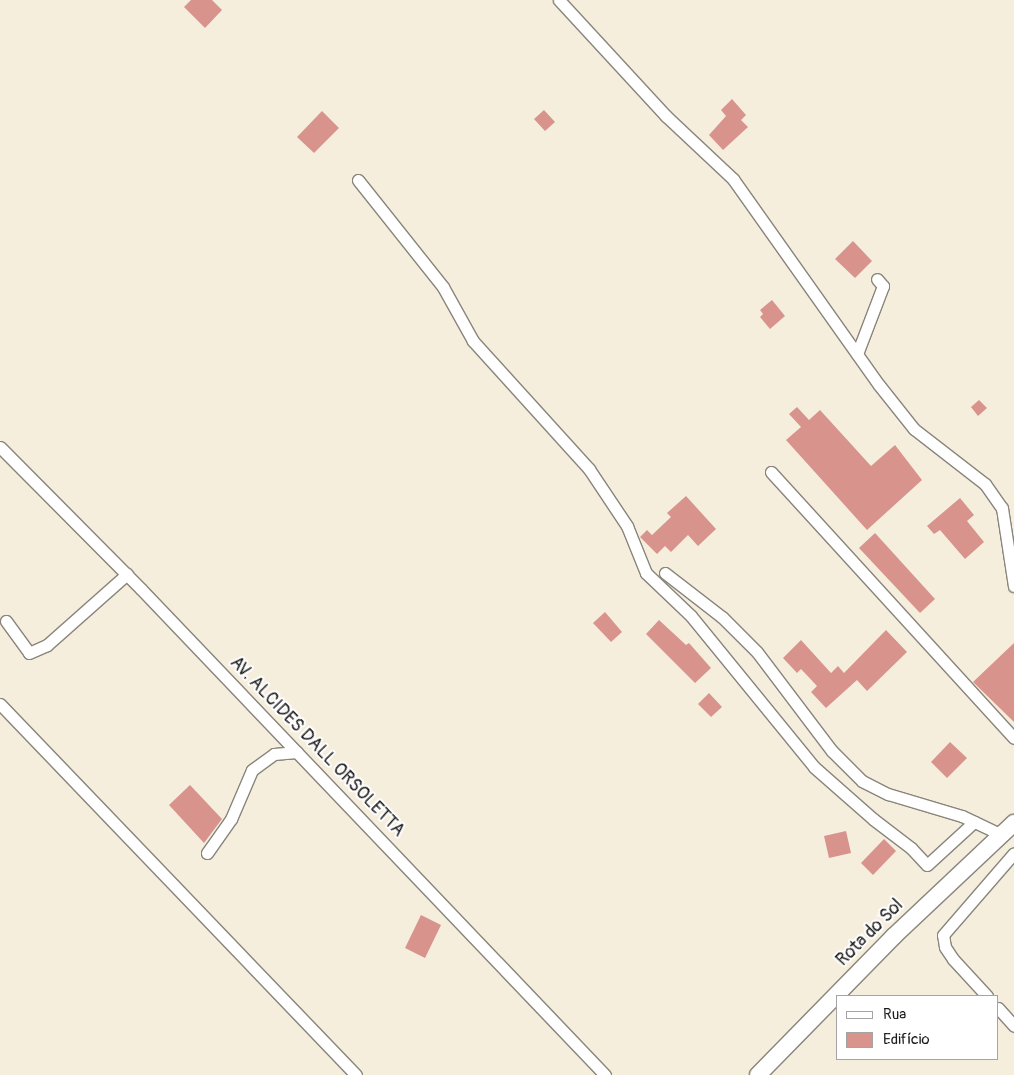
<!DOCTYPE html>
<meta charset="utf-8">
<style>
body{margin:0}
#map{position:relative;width:1014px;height:1075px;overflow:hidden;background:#f6eedd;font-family:Pangolin,sans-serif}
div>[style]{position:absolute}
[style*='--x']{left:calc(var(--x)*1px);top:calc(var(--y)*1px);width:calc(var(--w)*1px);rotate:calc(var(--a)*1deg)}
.building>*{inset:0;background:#d8938d}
.roads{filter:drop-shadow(1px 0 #89857c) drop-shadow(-1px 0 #89857c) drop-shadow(0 1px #89857c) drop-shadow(0 -1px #89857c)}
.minor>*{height:11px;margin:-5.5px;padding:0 5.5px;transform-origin:5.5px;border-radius:5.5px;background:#fff}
.highway>*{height:16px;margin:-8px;padding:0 8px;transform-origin:8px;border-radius:8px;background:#fff}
span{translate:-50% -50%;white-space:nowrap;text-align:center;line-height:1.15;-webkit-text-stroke:4px #fff;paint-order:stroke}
.street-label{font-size:18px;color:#1c1c1c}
.legend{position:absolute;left:836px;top:995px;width:162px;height:65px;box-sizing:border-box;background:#fff;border:1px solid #a4a4a4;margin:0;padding:6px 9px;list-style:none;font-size:15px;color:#1c1c1c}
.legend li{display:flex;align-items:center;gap:10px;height:25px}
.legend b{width:25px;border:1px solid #a4a4a4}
</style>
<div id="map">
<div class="building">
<i style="clip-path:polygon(191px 0,212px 0,222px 10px,205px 28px,184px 7px)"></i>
<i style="clip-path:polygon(732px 99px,746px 115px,741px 120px,748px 127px,723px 150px,709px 135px,726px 116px,721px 110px)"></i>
<i style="clip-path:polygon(544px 110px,555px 122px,545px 131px,534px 119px)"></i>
<i style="clip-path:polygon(322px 111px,339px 128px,314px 153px,297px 137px)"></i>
<i style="clip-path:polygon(853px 241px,872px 261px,855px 278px,835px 259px)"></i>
<i style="clip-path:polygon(772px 300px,785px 316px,770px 329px,760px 317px,763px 314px,760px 310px)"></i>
<i style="clip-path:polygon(979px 400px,987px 408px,978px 416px,971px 407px)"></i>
<i style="clip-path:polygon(797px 407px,809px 420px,820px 410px,871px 466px,895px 445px,922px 480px,867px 530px,786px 440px,801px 427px,789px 414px)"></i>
<i style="clip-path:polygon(686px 496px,716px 529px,698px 546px,688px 535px,671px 552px,665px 546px,657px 554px,640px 537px,647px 530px,652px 535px,671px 517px,667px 513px)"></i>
<i style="clip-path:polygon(960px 498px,974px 515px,967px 521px,984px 542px,965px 559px,940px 530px,934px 534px,927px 526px)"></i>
<i style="clip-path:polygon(875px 533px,935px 599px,920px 613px,859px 548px)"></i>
<i style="clip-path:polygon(605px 612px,622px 632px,611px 642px,593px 623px)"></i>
<i style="clip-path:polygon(659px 620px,686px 645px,689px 643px,711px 668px,695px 683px,646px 634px)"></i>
<i style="clip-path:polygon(886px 630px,907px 652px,867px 691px,857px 680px,826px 708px,811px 692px,817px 686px,801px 669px,797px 673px,783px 658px,801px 640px,831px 673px,838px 666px,844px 673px)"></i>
<i style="clip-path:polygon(1014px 643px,1014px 722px,973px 682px)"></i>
<i style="clip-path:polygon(709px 693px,722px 707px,711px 717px,698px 704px)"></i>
<i style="clip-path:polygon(950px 742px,967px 758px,947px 778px,931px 762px)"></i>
<i style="clip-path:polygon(190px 785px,222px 819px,204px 843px,169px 805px)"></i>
<i style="clip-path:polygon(846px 831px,851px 853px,829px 858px,824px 836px)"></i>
<i style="clip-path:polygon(884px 839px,896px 851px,873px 875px,861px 863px)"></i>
<i style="clip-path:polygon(421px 915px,441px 925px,425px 958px,405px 948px)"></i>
</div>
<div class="roads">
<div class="minor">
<i style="--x:559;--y:0;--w:158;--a:47.3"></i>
<i style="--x:666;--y:116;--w:92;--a:43.2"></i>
<i style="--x:733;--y:179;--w:252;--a:54.7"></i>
<i style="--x:879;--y:385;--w:56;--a:51.5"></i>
<i style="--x:914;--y:429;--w:90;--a:37.8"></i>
<i style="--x:985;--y:484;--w:29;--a:55"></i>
<i style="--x:1002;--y:508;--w:79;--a:81.3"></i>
<i style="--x:358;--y:180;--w:137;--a:51.5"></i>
<i style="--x:443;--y:287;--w:62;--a:60.9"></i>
<i style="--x:473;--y:341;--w:173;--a:47.8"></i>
<i style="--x:589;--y:469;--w:69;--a:56.3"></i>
<i style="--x:627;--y:526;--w:51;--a:68"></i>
<i style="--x:646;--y:573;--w:62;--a:43.7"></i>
<i style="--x:691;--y:616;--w:195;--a:50.8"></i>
<i style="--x:814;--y:767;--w:79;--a:41.4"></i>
<i style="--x:873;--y:819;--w:48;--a:37.3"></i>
<i style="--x:911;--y:848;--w:23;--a:47"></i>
<i style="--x:927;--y:865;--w:64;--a:-42.5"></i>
<i style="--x:857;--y:354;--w:73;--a:-69.1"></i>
<i style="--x:883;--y:286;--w:9;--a:-131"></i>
<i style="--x:0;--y:447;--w:200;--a:45.2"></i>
<i style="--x:141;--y:589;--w:672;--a:46.33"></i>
<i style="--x:771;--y:472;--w:360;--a:47.6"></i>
<i style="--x:665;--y:573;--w:72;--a:37.7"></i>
<i style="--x:722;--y:617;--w:49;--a:45"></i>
<i style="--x:757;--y:652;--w:124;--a:52.9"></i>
<i style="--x:832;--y:751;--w:42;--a:45"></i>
<i style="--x:862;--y:781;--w:29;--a:27"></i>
<i style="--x:888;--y:794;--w:77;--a:16.6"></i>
<i style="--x:962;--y:816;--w:44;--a:25.4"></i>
<i style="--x:6;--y:621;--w:39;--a:54"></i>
<i style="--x:29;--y:653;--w:20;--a:-24"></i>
<i style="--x:47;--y:645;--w:107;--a:-41.6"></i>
<i style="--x:0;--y:704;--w:514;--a:46.18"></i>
<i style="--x:207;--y:853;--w:42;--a:-54.8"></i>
<i style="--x:231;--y:819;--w:53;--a:-66.8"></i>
<i style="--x:252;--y:770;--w:27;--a:-36"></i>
<i style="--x:274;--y:754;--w:23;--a:-5"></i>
<i style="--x:987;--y:996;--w:50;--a:-132.6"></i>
<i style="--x:953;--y:959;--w:14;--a:-124"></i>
<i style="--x:945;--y:947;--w:12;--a:-99"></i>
<i style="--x:943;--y:935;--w:108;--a:-49.1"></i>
<i style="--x:998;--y:1008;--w:24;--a:48"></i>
</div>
<div class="highway">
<i style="--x:758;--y:1075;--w:194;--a:-45.6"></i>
<i style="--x:894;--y:936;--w:165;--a:-43.3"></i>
</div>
</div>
<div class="street-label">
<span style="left:317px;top:747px;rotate:46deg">AV. ALCIDES DALL ORSOLETTA</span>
<span style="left:870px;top:933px;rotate:-45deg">Rota do Sol</span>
</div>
<ul class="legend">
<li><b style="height:6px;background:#fff"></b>Rua</li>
<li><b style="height:14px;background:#d8938d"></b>Edifício</li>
</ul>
</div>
